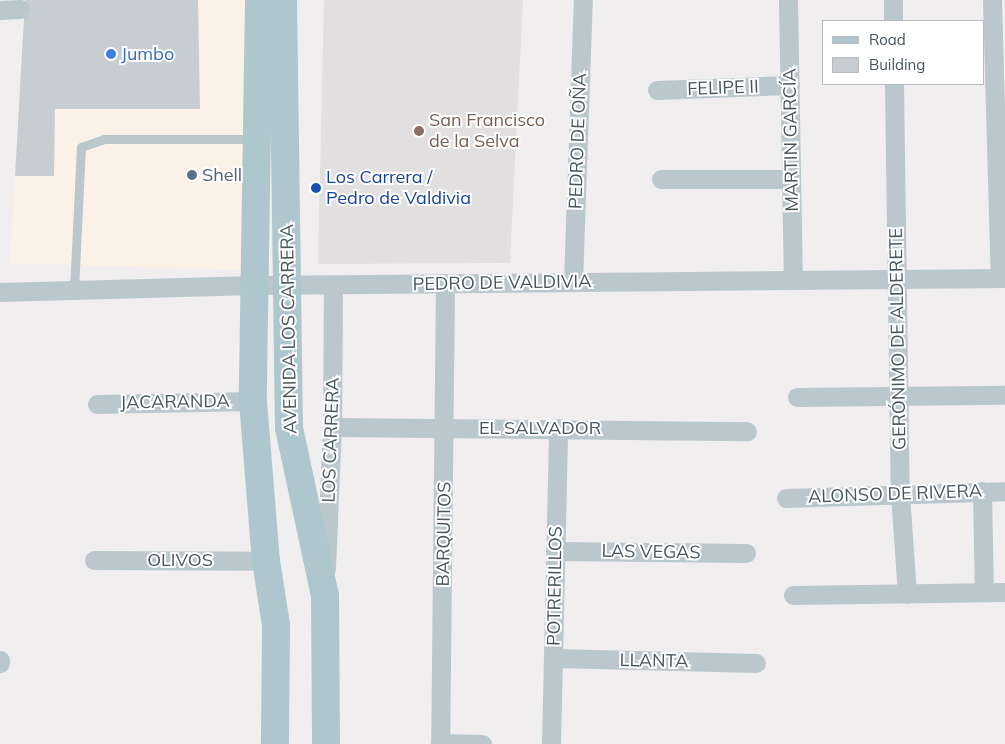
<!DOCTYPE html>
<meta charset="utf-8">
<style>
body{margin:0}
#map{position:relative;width:1005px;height:744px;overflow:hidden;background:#f1eeef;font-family:Mulish,sans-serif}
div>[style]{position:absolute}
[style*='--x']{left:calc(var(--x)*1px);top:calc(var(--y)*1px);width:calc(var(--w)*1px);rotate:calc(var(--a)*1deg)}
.commercial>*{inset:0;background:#fcf1e7}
.education>*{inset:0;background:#e2dfe1}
.building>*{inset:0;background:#c8cdd1}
.service>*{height:9px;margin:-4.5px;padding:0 4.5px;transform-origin:4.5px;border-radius:4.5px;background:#bac7cc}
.minor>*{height:19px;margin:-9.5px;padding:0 9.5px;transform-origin:9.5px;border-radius:9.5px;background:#bac7cc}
.primary>*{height:28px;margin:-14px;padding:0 14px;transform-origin:14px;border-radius:14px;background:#aec6ce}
.dots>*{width:14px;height:14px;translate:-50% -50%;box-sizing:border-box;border:2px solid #fff;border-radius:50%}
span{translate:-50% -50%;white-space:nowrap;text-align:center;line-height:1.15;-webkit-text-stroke:4px #fff;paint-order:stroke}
.shop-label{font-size:18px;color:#366cbe}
.left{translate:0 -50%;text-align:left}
.street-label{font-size:18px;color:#46575c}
.education-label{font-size:18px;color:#785e54}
.service-label{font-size:18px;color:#4e5e75}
.transit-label{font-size:18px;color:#164399}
.legend{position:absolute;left:822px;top:20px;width:162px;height:65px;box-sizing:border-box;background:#fff;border:1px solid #b5bcbe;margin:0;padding:6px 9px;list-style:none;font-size:15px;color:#46575c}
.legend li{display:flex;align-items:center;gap:10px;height:25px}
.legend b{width:25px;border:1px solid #b5bcbe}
</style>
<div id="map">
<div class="commercial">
<i style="clip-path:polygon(25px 0,248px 0,243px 270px,10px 263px)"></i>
</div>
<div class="education">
<i style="clip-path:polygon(324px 0,523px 0,510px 263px,318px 264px)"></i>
</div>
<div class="building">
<i style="clip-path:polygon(25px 0,198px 0,200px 109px,55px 109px,54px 176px,15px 176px)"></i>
</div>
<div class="service">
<i style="--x:74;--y:290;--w:143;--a:-87.2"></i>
<i style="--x:81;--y:147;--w:24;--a:-19"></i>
<i style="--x:104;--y:139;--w:150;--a:0"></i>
</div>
<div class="minor">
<i style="--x:788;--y:0;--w:280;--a:89"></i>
<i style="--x:893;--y:0;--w:21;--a:90"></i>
<i style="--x:992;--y:0;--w:278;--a:88.4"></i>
<i style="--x:0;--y:10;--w:20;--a:-3"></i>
<i style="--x:894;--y:84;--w:410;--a:89.2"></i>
<i style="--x:900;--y:494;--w:100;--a:86"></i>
<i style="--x:657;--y:90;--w:133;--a:-2.2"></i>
<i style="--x:661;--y:179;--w:130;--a:0"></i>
<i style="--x:573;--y:282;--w:282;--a:-88"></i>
<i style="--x:445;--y:283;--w:460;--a:90.6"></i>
<i style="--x:440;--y:743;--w:42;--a:1.4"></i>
<i style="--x:0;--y:292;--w:254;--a:-1.6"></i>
<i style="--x:254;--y:285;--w:751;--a:-0.53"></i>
<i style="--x:797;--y:397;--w:208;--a:-0.6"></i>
<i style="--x:97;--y:404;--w:156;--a:-1.1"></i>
<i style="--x:332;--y:427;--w:415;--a:0.6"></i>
<i style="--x:982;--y:491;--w:101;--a:88.9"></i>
<i style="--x:786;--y:498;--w:219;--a:-1.8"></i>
<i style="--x:555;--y:551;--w:191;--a:0.6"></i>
<i style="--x:94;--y:560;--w:172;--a:0.3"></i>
<i style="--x:326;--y:568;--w:141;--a:-87.6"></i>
<i style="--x:332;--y:427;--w:142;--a:-89.6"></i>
<i style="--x:793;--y:595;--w:212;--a:-0.8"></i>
<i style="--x:553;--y:658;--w:203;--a:1.4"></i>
<i style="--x:0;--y:660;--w:3;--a:90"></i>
<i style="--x:551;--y:744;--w:316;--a:-88.7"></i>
</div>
<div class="primary">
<i style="--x:259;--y:0;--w:401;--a:90.9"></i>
<i style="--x:253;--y:401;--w:161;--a:85.4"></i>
<i style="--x:266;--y:561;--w:65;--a:81.1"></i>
<i style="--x:276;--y:625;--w:119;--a:90.5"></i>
<i style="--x:283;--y:0;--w:428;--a:89.2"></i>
<i style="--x:289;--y:428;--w:172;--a:77.9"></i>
<i style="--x:325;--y:596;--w:148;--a:89.6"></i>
</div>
<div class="dots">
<i style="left:111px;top:54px;background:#3f7fe0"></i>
<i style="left:419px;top:131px;background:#8d6e63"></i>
<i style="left:192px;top:175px;background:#5c6f8a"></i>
<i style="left:316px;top:188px;background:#1a4fb4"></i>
</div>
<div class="shop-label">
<span class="left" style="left:121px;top:54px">Jumbo</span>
</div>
<div class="street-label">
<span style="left:723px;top:88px;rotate:-2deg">FELIPE II</span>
<span style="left:791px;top:140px;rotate:-91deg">MARTIN GARCÍA</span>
<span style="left:578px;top:141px;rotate:-88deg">PEDRO DE OÑA</span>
<span style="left:502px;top:283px;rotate:-1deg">PEDRO DE VALDIVIA</span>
<span style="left:289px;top:329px;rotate:-91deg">AVENIDA LOS CARRERA</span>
<span style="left:898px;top:339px;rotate:-91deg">GERÓNIMO DE ALDERETE</span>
<span style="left:175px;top:402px;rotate:-1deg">JACARANDA</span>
<span style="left:540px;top:428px">EL SALVADOR</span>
<span style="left:331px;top:440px;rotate:-88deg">LOS CARRERA</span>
<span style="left:895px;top:494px;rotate:-2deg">ALONSO DE RIVERA</span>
<span style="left:444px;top:534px;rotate:-89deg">BARQUITOS</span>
<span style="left:651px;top:552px;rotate:1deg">LAS VEGAS</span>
<span style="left:180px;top:560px">OLIVOS</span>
<span style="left:555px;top:586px;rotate:-89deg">POTRERILLOS</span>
<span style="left:654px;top:661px;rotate:1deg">LLANTA</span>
</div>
<div class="education-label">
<span class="left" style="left:429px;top:131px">San Francisco<br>de la Selva</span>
</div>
<div class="service-label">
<span class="left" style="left:202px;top:175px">Shell</span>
</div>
<div class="transit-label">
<span class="left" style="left:326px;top:188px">Los Carrera /<br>Pedro de Valdivia</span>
</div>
<ul class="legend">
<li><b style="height:6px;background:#aec6ce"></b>Road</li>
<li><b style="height:14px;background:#c8cdd1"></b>Building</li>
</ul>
</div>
